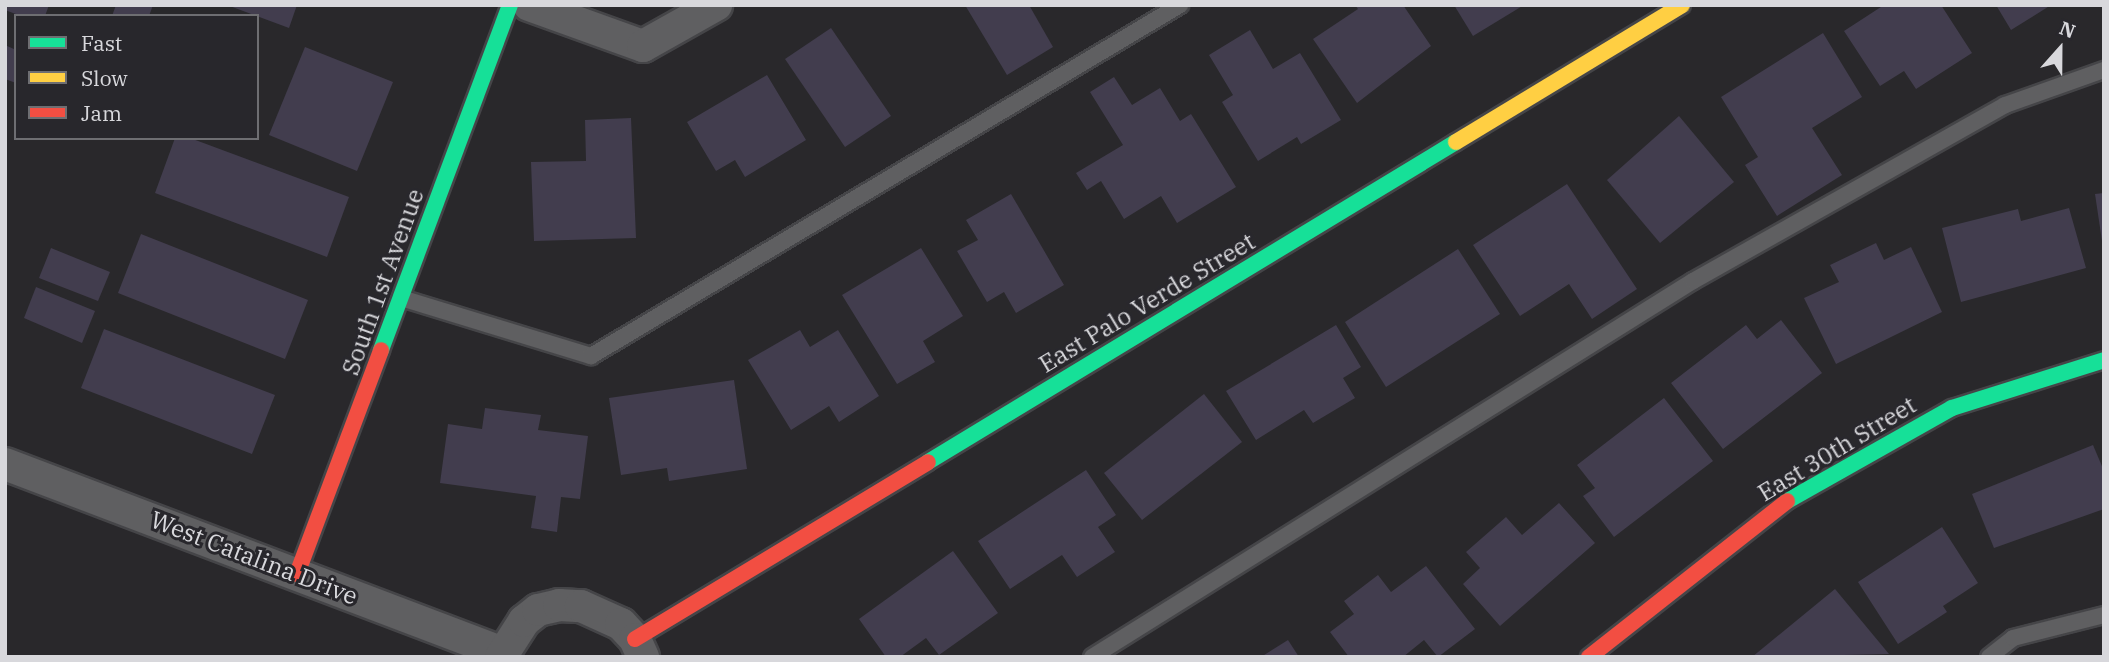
<!DOCTYPE html>
<style>
body{margin:0}
#map{position:relative;width:2109px;height:662px;overflow:hidden;background:#29282b;font-family:"IBM Plex Serif",serif}
div>[style]{position:absolute}
[style*='--x']{left:calc(var(--x)*1px);top:calc(var(--y)*1px);width:calc(var(--w)*1px);rotate:calc(var(--a)*1deg)}
.building>*{inset:0;background:#423d4e}
.roads{filter:drop-shadow(2px 0 #454548) drop-shadow(-2px 0 #454548) drop-shadow(0 2px #454548) drop-shadow(0 -2px #454548)}
.lane>*{height:16px;margin:-8px;padding:0 8px;transform-origin:8px;border-radius:8px;background:#5f5f61}
.street>*{height:32px;margin:-16px;padding:0 16px;transform-origin:16px;border-radius:16px;background:#5f5f61}
.fast>*{height:16px;margin:-8px;padding:0 8px;transform-origin:8px;border-radius:8px;background:#16e098}
.slow>*{height:16px;margin:-8px;padding:0 8px;transform-origin:8px;border-radius:8px;background:#ffcf43}
.jam>*{height:16px;margin:-8px;padding:0 8px;transform-origin:8px;border-radius:8px;background:#f24e42}
span{translate:-50% -50%;white-space:nowrap;text-align:center;line-height:1.15;-webkit-text-stroke:6px #28272c;paint-order:stroke}
.street-label{font-size:24px;color:#d8d8dc}
.frame{position:absolute;inset:0;border:7px solid #d8d8dc;pointer-events:none}
.legend{position:absolute;left:14px;top:14px;width:245px;height:126px;box-sizing:border-box;background:#28272c;border:2px solid #6e6e72;margin:0;padding:9px 12px;list-style:none;font-size:21px;color:#d8d8dc}
.legend li{display:flex;align-items:center;gap:14px;height:35px}
.legend b{width:35px;border:2px solid #6e6e72}
.north{position:absolute;left:2025px;top:14px;width:70px;height:70px;-webkit-text-stroke:5px #28272c;paint-order:stroke;rotate:21deg;font-size:19px;font-weight:700;line-height:28px;text-align:center;color:#d8d8dc}
.north::after{content:'';display:block;margin:auto;width:24px;height:32px;background:#d8d8dc;clip-path:polygon(50% 0,100% 100%,50% 72%,0 100%)}
</style>
<div id="map">
<div class="building">
<i style="clip-path:polygon(5px 5px,49px 5px,45px 16px,21px 16px,5px 10px)"></i>
<i style="clip-path:polygon(116px 5px,153px 5px,149px 16px,112px 16px)"></i>
<i style="clip-path:polygon(227px 5px,297px 5px,289px 28px)"></i>
<i style="clip-path:polygon(965px 5px,1029px 5px,1053px 47px,1007px 75px)"></i>
<i style="clip-path:polygon(1355px 5px,1403px 5px,1431px 46px,1357px 103px,1313px 39px,1358px 9px)"></i>
<i style="clip-path:polygon(1454px 5px,1524px 5px,1473px 36px)"></i>
<i style="clip-path:polygon(1884px 5px,1941px 5px,1972px 53px,1916px 89px,1904px 71px,1880px 86px,1844px 31px)"></i>
<i style="clip-path:polygon(1996px 5px,2051px 5px,2011px 30px)"></i>
<i style="clip-path:polygon(831px 28px,891px 116px,845px 147px,785px 59px)"></i>
<i style="clip-path:polygon(1250px 30px,1273px 69px,1300px 53px,1341px 120px,1301px 144px,1297px 137px,1258px 161px,1222px 102px,1233px 95px,1209px 55px)"></i>
<i style="clip-path:polygon(1823px 33px,1862px 97px,1812px 128px,1842px 175px,1777px 216px,1745px 165px,1758px 157px,1721px 97px)"></i>
<i style="clip-path:polygon(5px 45px,16px 50px,16px 83px,5px 79px)"></i>
<i style="clip-path:polygon(305px 47px,393px 82px,357px 171px,269px 135px)"></i>
<i style="clip-path:polygon(767px 75px,806px 140px,745px 177px,735px 160px,716px 171px,687px 122px)"></i>
<i style="clip-path:polygon(1114px 77px,1132px 105px,1160px 88px,1180px 121px,1191px 114px,1236px 187px,1177px 223px,1161px 196px,1124px 219px,1101px 181px,1087px 190px,1076px 173px,1123px 145px,1090px 92px)"></i>
<i style="clip-path:polygon(1679px 116px,1734px 182px,1660px 243px,1607px 180px)"></i>
<i style="clip-path:polygon(631px 118px,636px 238px,534px 241px,531px 162px,586px 161px,585px 120px)"></i>
<i style="clip-path:polygon(175px 138px,190px 138px,349px 197px,327px 257px,155px 193px)"></i>
<i style="clip-path:polygon(1567px 184px,1637px 289px,1592px 319px,1569px 284px,1520px 316px,1473px 245px)"></i>
<i style="clip-path:polygon(2104px 193px,2104px 241px,2102px 241px,2095px 194px)"></i>
<i style="clip-path:polygon(1011px 194px,1064px 285px,1016px 313px,1004px 292px,987px 302px,957px 251px,978px 240px,966px 220px)"></i>
<i style="clip-path:polygon(2069px 208px,2086px 268px,1961px 302px,1942px 228px,2018px 209px,2021px 221px)"></i>
<i style="clip-path:polygon(141px 234px,308px 300px,285px 359px,118px 293px)"></i>
<i style="clip-path:polygon(1876px 243px,1884px 260px,1911px 247px,1942px 312px,1836px 364px,1804px 298px,1839px 282px,1830px 265px)"></i>
<i style="clip-path:polygon(51px 248px,110px 272px,98px 301px,39px 278px)"></i>
<i style="clip-path:polygon(921px 248px,963px 316px,923px 341px,935px 362px,897px 384px,842px 295px)"></i>
<i style="clip-path:polygon(1458px 249px,1500px 314px,1386px 387px,1345px 322px)"></i>
<i style="clip-path:polygon(36px 287px,95px 311px,82px 343px,24px 318px)"></i>
<i style="clip-path:polygon(1781px 320px,1822px 373px,1723px 449px,1671px 383px,1746px 325px,1757px 339px)"></i>
<i style="clip-path:polygon(1336px 325px,1361px 367px,1343px 378px,1355px 398px,1313px 423px,1304px 410px,1256px 440px,1226px 391px)"></i>
<i style="clip-path:polygon(104px 329px,275px 395px,252px 454px,81px 388px)"></i>
<i style="clip-path:polygon(800px 330px,810px 347px,838px 330px,879px 396px,839px 422px,829px 406px,791px 430px,748px 360px)"></i>
<i style="clip-path:polygon(734px 380px,747px 469px,669px 481px,667px 468px,621px 475px,609px 398px)"></i>
<i style="clip-path:polygon(1204px 394px,1242px 442px,1142px 520px,1104px 473px)"></i>
<i style="clip-path:polygon(1664px 398px,1713px 461px,1614px 537px,1583px 496px,1595px 488px,1577px 465px)"></i>
<i style="clip-path:polygon(485px 408px,541px 415px,538px 430px,588px 436px,580px 499px,561px 497px,557px 532px,531px 528px,536px 496px,440px 483px,448px 424px,482px 429px)"></i>
<i style="clip-path:polygon(2093px 445px,2104px 471px,2104px 509px,1994px 548px,1972px 494px)"></i>
<i style="clip-path:polygon(1086px 470px,1116px 515px,1098px 527px,1115px 552px,1077px 577px,1062px 555px,1010px 589px,978px 541px)"></i>
<i style="clip-path:polygon(1559px 503px,1595px 543px,1500px 626px,1463px 584px,1480px 568px,1466px 552px,1506px 517px,1522px 535px)"></i>
<i style="clip-path:polygon(1942px 527px,1978px 583px,1943px 606px,1947px 612px,1898px 644px,1858px 582px)"></i>
<i style="clip-path:polygon(953px 551px,998px 613px,939px 655px,926px 638px,900px 657px,886px 657px,859px 619px)"></i>
<i style="clip-path:polygon(1426px 566px,1475px 629px,1438px 657px,1424px 640px,1403px 657px,1349px 657px,1330px 632px,1354px 614px,1344px 601px,1378px 575px,1391px 592px)"></i>
<i style="clip-path:polygon(1835px 589px,1889px 654px,1752px 657px)"></i>
<i style="clip-path:polygon(1288px 640px,1299px 657px,1261px 657px)"></i>
</div>
<div class="roads">
<div class="lane">
<i style="--x:401;--y:298;--w:199;--a:17"></i>
<i style="--x:591;--y:356;--w:686;--a:-30.79"></i>
<i style="--x:1092;--y:657;--w:709;--a:-32.03"></i>
<i style="--x:1693;--y:281;--w:358;--a:-29.4"></i>
<i style="--x:2005;--y:105;--w:105;--a:-19.5"></i>
<i style="--x:1989;--y:657;--w:31;--a:-38"></i>
<i style="--x:2013;--y:638;--w:94;--a:-14.2"></i>
</div>
<div class="street">
<i style="--x:529;--y:5;--w:121;--a:19.8"></i>
<i style="--x:643;--y:46;--w:84;--a:-29.3"></i>
<i style="--x:5;--y:464;--w:533;--a:20.78"></i>
<i style="--x:501;--y:657;--w:43;--a:-57.4"></i>
<i style="--x:524;--y:621;--w:18;--a:-38"></i>
<i style="--x:538;--y:610;--w:22;--a:-13"></i>
<i style="--x:559;--y:605;--w:22;--a:3"></i>
<i style="--x:581;--y:606;--w:44;--a:24.2"></i>
<i style="--x:621;--y:624;--w:21;--a:47"></i>
<i style="--x:635;--y:639;--w:20;--a:66"></i>
</div>
<div class="fast">
<i style="--x:381;--y:350;--w:368;--a:-69.5"></i>
<i style="--x:928;--y:462;--w:617;--a:-31.22"></i>
<i style="--x:1787;--y:501;--w:189;--a:-29.4"></i>
<i style="--x:1952;--y:408;--w:159;--a:-17.5"></i>
</div>
<div class="slow">
<i style="--x:1456;--y:142;--w:264;--a:-31.2"></i>
</div>
<div class="jam">
<i style="--x:297;--y:574;--w:239;--a:-69.4"></i>
<i style="--x:635;--y:639;--w:342;--a:-31.1"></i>
<i style="--x:1589;--y:657;--w:252;--a:-38.2"></i>
</div>
</div>
<div class="street-label">
<span style="left:383px;top:282px;rotate:-70deg">South 1st Avenue</span>
<span style="left:1147px;top:303px;rotate:-31deg">East Palo Verde Street</span>
<span style="left:1837px;top:449px;rotate:-31deg">East 30th Street</span>
<span style="left:254px;top:558px;rotate:21deg">West Catalina Drive</span>
</div>
<div class="frame"></div>
<ul class="legend">
<li><b style="height:9px;background:#16e098"></b>Fast</li>
<li><b style="height:9px;background:#ffcf43"></b>Slow</li>
<li><b style="height:9px;background:#f24e42"></b>Jam</li>
</ul>
<div class="north">N</div>
</div>
